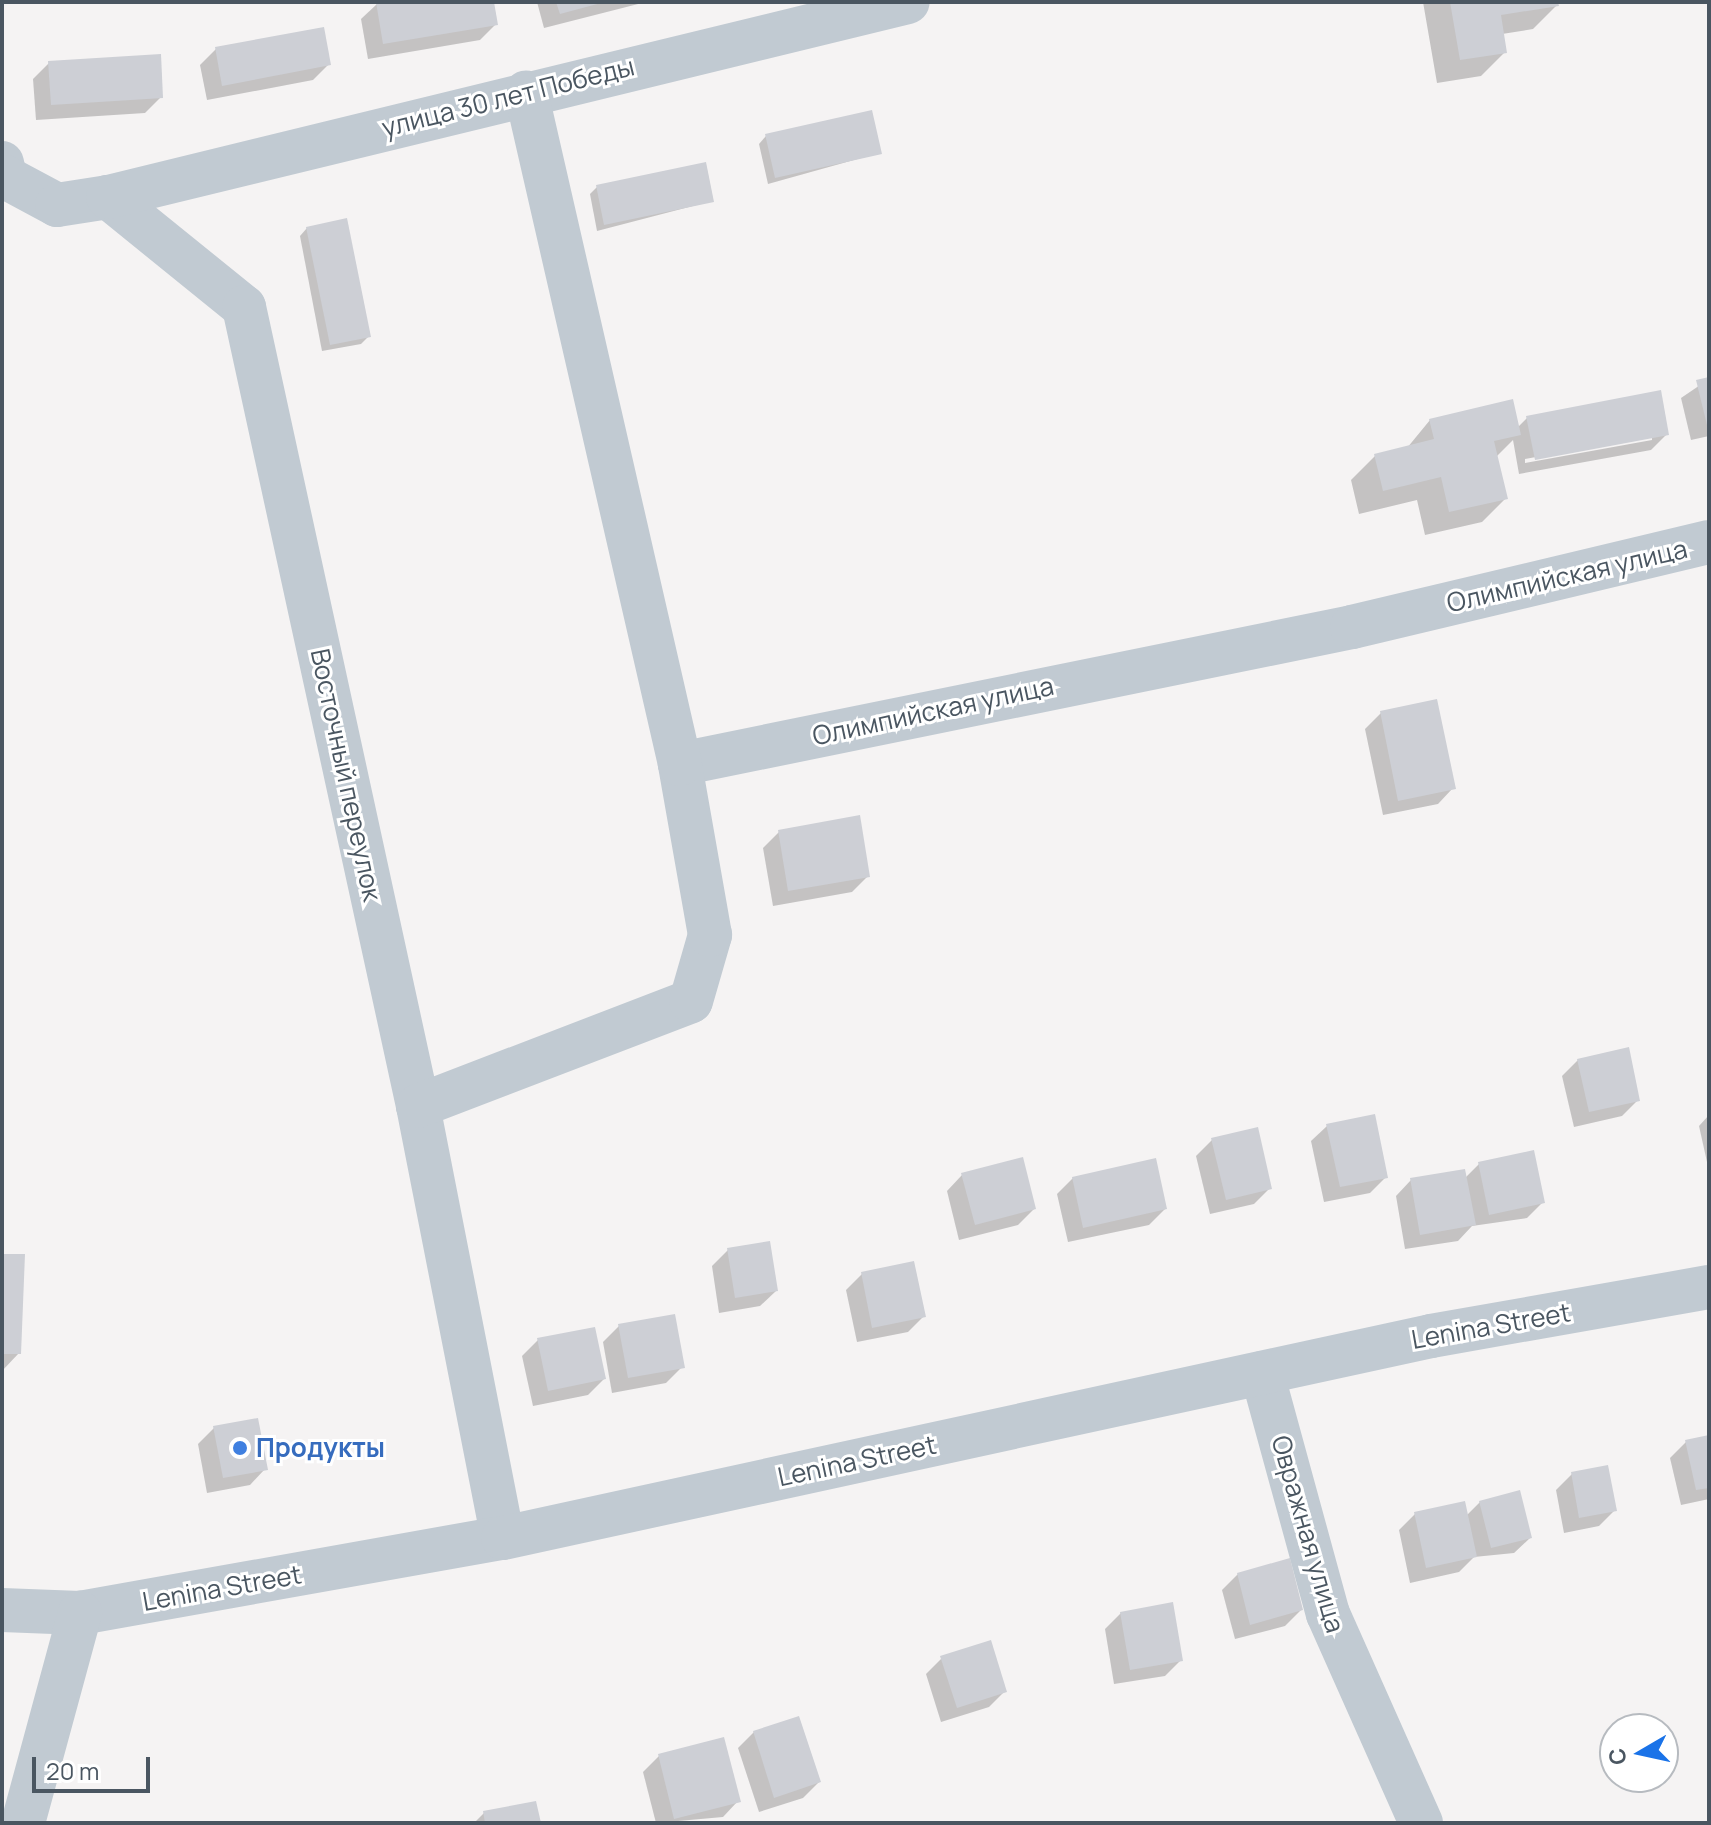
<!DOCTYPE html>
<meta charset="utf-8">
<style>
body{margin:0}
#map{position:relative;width:1711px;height:1825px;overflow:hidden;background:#f5f3f3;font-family:Manrope,sans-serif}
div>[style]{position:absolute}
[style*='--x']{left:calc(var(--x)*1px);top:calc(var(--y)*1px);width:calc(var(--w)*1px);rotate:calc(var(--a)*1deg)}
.shadow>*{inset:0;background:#0003}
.building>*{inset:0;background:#cdcfd5}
.minor>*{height:44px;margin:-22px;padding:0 22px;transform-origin:22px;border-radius:22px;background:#c1cad2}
.dots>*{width:22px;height:22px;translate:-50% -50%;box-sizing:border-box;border:4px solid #fff;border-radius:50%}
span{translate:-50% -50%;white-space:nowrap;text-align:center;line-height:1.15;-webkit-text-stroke:6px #fff;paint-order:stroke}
.street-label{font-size:26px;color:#4a5661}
.shop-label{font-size:26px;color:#366cbe;font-weight:700}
.left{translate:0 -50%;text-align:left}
.frame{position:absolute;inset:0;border:4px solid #4a5661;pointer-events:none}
.north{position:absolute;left:1599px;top:1713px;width:80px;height:80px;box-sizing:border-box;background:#fff;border:2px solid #b7bbc0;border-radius:50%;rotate:261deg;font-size:22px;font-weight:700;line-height:32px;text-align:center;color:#4a5661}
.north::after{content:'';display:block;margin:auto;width:28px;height:36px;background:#1a73e8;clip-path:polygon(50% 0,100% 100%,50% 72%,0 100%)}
.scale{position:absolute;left:32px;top:1757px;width:118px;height:36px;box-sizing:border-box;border:4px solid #4a5661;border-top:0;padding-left:10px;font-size:24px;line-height:28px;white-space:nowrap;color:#4a5661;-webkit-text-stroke:6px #fff;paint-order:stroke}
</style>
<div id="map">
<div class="shadow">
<i style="clip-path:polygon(492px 2px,496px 24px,480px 40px,368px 59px,361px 19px,377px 4px)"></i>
<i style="clip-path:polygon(537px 2px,646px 2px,544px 28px)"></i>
<i style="clip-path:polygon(1423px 2px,1556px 2px,1557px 5px,1533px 29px,1502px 34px,1505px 52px,1481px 76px,1437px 83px)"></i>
<i style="clip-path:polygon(216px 49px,329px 64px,313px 80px,207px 100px,200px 65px)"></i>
<i style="clip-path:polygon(49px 63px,161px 97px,145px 113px,36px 120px,33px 79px)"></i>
<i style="clip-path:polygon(766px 136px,879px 153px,768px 184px,759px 144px)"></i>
<i style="clip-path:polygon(597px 187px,712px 201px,597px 231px,590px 194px)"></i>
<i style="clip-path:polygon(307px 228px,369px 336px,361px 344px,322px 351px,300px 236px)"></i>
<i style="clip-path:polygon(1709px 379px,1709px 436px,1691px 440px,1681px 398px)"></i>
<i style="clip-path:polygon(evenodd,1527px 418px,1667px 434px,1651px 450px,1519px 474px,1513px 440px,1496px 457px,1506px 498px,1482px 522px,1425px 535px,1417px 500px,1359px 514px,1351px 480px,1375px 456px,1407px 448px,1430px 420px,1517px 428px,1527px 418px,1652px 436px,1652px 440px,1525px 463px,1525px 459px,1652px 436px)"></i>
<i style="clip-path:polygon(1381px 713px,1453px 788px,1438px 804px,1383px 815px,1365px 729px)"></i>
<i style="clip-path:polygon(779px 832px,868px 876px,852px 892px,773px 906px,763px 848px)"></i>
<i style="clip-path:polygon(1578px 1060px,1638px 1100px,1622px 1116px,1574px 1127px,1562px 1076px)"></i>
<i style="clip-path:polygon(1709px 1115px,1709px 1171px,1699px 1126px)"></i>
<i style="clip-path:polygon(1327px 1126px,1386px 1177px,1370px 1193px,1324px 1202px,1311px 1141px)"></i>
<i style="clip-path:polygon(1212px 1140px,1270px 1188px,1254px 1204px,1210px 1214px,1196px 1156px)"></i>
<i style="clip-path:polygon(1479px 1164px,1543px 1202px,1527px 1218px,1472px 1226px,1458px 1241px,1405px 1249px,1396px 1196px,1411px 1180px,1465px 1178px)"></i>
<i style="clip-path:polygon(962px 1175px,1034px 1209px,1018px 1225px,959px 1240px,947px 1191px)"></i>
<i style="clip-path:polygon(1073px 1178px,1165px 1209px,1149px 1225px,1068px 1242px,1057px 1194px)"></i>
<i style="clip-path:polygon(728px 1250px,776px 1291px,760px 1306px,719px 1313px,712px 1266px)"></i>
<i style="clip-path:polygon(2px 1256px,19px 1353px,2px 1371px)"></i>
<i style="clip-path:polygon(862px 1274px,924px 1316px,908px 1332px,857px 1342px,846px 1290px)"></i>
<i style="clip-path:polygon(619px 1326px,682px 1367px,666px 1383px,612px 1393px,603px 1342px)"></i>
<i style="clip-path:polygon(538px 1340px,604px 1379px,588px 1395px,533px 1406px,522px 1356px)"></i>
<i style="clip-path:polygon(214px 1428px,265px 1469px,250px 1485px,207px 1493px,198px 1444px)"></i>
<i style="clip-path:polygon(1709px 1437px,1709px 1499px,1681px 1505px,1670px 1458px,1686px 1442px)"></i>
<i style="clip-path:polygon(1572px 1474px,1615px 1510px,1599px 1526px,1564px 1533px,1556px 1490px)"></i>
<i style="clip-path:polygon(1480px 1502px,1530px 1538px,1514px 1553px,1474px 1557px,1459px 1572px,1410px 1583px,1399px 1530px,1415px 1514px,1466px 1516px)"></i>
<i style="clip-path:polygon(1238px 1574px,1301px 1610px,1285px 1626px,1235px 1639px,1222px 1590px)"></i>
<i style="clip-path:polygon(1121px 1613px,1181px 1660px,1165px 1676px,1114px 1684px,1105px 1629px)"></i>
<i style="clip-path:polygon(942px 1658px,1005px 1691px,989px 1707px,941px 1722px,926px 1674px)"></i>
<i style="clip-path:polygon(754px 1732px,819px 1782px,803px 1798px,759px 1812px,738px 1748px)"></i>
<i style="clip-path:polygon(659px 1756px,738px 1801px,723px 1817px,656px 1823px,643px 1772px)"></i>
<i style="clip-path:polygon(484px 1813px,539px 1823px,474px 1823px)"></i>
</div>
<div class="building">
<i style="clip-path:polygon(376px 2px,494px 2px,498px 25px,383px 44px)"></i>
<i style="clip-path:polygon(556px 2px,600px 2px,601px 3px,560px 14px)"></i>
<i style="clip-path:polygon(1450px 2px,1558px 2px,1559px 6px,1501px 15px,1507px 53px,1460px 60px)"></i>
<i style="clip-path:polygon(324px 27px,331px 65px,222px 86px,215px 47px)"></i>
<i style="clip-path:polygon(161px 54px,163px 98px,51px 105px,48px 61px)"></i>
<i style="clip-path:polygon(872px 110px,882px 154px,775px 178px,765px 134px)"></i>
<i style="clip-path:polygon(706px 162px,714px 202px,604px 225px,596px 185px)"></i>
<i style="clip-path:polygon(347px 218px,371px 337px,330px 345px,306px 227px)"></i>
<i style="clip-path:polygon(1709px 377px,1709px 428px,1708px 429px,1696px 380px)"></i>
<i style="clip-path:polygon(1661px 390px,1669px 435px,1535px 460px,1526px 416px)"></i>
<i style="clip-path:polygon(1513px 399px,1521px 435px,1494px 441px,1508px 499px,1449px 512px,1441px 477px,1383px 491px,1374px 454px,1434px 439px,1429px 419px)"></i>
<i style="clip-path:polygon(1437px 699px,1456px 789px,1398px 801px,1380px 711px)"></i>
<i style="clip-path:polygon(860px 815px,870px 877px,788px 891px,778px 830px)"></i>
<i style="clip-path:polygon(1629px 1047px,1640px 1101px,1589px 1112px,1577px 1059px)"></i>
<i style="clip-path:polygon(1375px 1114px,1388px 1178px,1340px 1187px,1326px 1124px)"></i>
<i style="clip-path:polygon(1258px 1127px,1272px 1189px,1226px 1200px,1211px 1138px)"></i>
<i style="clip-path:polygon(1534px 1150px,1545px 1203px,1489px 1215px,1478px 1162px)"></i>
<i style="clip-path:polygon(1023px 1157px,1036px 1209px,975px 1225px,961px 1173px)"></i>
<i style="clip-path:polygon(1156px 1158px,1167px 1209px,1083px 1228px,1072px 1177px)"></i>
<i style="clip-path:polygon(1465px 1169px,1476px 1225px,1420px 1235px,1410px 1178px)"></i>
<i style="clip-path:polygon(770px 1241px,778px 1291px,735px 1298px,727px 1248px)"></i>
<i style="clip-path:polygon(2px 1254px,25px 1254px,21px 1354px,2px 1354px)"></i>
<i style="clip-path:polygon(914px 1261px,926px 1317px,872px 1328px,861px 1272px)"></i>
<i style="clip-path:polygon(675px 1314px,685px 1368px,628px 1378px,618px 1324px)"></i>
<i style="clip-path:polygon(595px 1327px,606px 1379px,548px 1391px,537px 1338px)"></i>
<i style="clip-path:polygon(258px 1418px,268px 1470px,223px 1478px,213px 1426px)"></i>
<i style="clip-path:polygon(1709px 1435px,1709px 1488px,1696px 1490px,1685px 1440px)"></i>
<i style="clip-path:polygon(1608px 1465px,1617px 1511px,1579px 1518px,1571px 1472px)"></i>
<i style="clip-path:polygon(1520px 1490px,1532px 1538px,1491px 1548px,1479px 1501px)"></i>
<i style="clip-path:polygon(1465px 1501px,1477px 1557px,1426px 1568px,1414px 1512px)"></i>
<i style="clip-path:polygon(1290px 1558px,1303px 1610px,1250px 1625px,1237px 1573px)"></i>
<i style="clip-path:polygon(1173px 1602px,1183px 1661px,1130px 1670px,1120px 1612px)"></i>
<i style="clip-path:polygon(991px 1640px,1007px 1692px,957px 1708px,940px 1656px)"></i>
<i style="clip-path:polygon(799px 1716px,821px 1782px,774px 1798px,753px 1731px)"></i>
<i style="clip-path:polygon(724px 1737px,741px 1802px,674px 1819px,658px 1754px)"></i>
<i style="clip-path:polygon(536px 1801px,541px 1823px,485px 1823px,483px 1811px)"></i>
</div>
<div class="minor">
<i style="--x:2;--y:163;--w:14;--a:78"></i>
<i style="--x:5;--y:177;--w:59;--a:28.3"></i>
<i style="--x:57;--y:205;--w:52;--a:-8.9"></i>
<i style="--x:108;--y:197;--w:175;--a:39"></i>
<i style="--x:244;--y:307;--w:818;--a:77.71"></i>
<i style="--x:418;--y:1106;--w:440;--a:78.9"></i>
<i style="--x:108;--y:197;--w:823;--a:-13.7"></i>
<i style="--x:680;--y:764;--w:686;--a:-11.52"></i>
<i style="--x:1352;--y:627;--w:367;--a:-13.4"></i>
<i style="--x:418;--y:1106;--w:292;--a:-21"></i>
<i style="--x:691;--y:1001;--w:69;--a:-73.9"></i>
<i style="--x:710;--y:935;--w:174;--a:-100"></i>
<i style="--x:680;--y:764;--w:689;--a:-102.91"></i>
<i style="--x:1262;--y:1373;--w:250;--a:74.7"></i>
<i style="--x:1328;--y:1614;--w:229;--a:66"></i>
<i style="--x:2;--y:1610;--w:78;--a:2.2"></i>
<i style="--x:80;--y:1613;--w:430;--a:-10.1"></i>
<i style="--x:503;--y:1538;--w:950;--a:-12.28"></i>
<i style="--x:1431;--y:1336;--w:282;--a:-10"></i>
<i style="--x:23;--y:1823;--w:218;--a:-74.8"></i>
</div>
<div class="dots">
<i style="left:240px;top:1448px;background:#3f7fe0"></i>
</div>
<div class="street-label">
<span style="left:508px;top:97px;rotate:-14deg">улица 30 лет Победы</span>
<span style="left:1567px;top:576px;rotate:-13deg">Олимпийская улица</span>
<span style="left:933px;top:711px;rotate:-12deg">Олимпийская улица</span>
<span style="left:346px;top:775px;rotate:78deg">Восточный переулок</span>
<span style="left:1491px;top:1326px;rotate:-10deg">Lenina Street</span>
<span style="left:857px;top:1461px;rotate:-12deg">Lenina Street</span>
<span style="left:1308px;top:1534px;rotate:74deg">Овражная улица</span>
<span style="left:222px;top:1588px;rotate:-10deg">Lenina Street</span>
</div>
<div class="shop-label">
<span class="left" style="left:256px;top:1448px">Продукты</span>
</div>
<div class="frame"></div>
<div class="north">С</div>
<div class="scale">20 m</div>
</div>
